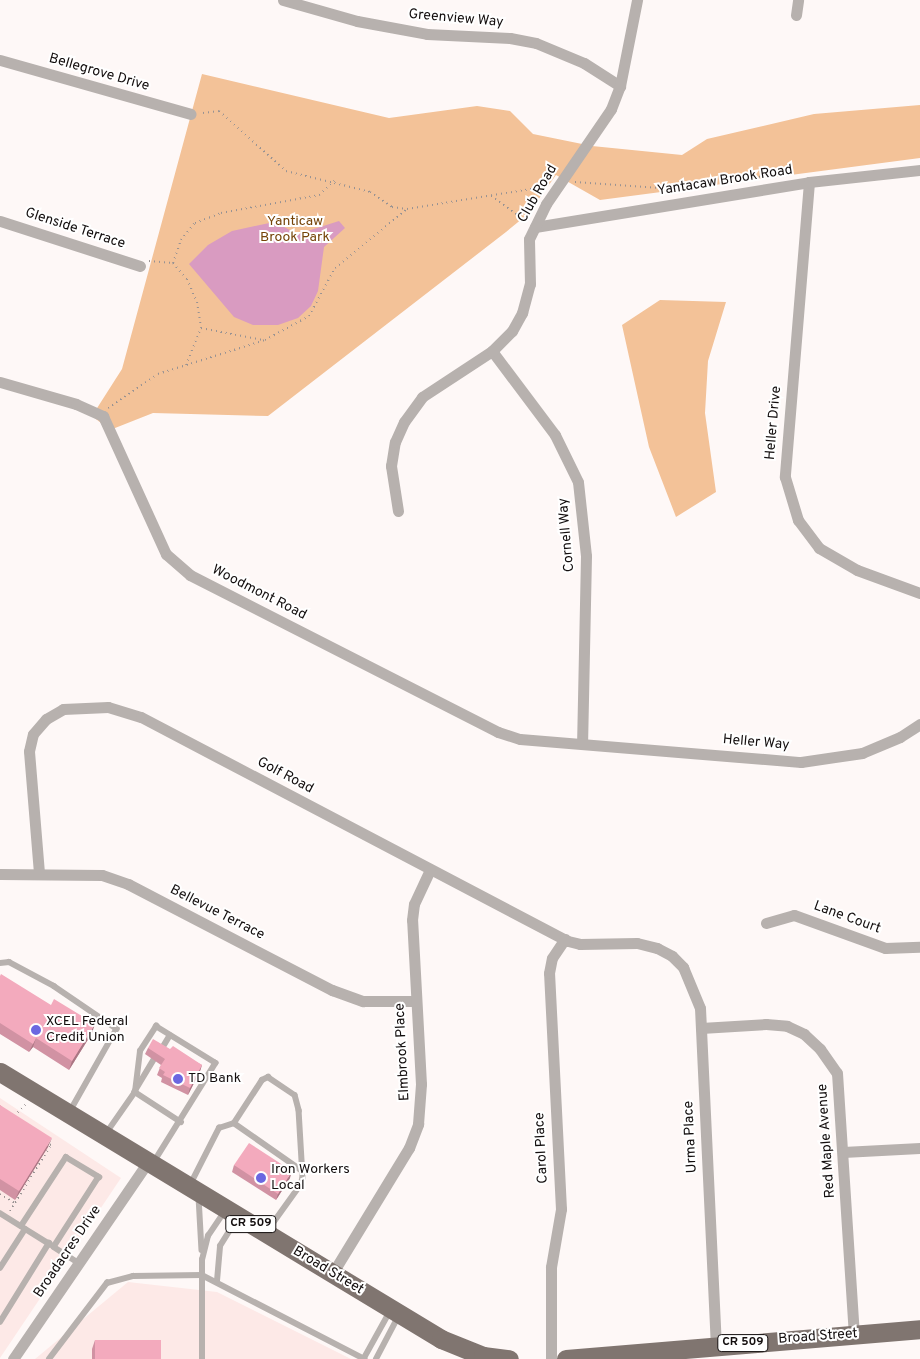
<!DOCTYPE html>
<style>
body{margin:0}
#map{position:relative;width:920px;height:1359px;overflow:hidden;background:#fef8f7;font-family:Overpass,sans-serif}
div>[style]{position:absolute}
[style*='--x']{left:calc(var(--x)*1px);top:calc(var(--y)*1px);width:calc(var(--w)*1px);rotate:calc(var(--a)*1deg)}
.built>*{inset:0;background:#fde9e7}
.green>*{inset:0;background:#f3c298}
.water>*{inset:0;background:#d99bc1}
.path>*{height:2px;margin-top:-1px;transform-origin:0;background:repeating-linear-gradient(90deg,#989292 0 1px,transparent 0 5px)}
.lane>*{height:5.5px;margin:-2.75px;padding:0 2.75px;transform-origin:2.75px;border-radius:2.75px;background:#b7b1ae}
.street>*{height:11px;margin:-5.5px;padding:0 5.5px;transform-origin:5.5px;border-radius:5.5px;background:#b7b1ae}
.primary>*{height:19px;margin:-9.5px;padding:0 9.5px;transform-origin:9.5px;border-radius:9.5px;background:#807570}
.wall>*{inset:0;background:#d192a3}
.shaded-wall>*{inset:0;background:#aa7784}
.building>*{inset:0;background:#f3aabd}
.dots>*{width:14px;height:14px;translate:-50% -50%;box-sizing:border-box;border:2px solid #fff;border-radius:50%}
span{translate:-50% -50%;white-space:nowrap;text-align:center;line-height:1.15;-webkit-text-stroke:4px #fff;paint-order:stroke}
.shield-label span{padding:1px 4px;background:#fff;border:1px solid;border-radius:4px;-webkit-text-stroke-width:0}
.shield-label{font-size:12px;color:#130e0e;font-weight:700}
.street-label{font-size:14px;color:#130e0e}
.park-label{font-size:14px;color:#754408}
.poi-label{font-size:14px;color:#130e0e}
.left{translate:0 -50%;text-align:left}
</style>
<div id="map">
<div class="built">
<i style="clip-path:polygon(0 1098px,121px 1178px,0 1358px)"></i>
<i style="clip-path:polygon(128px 1282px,217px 1292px,351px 1359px,35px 1359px)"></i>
</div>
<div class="green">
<i style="clip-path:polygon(202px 74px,389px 118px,477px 106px,510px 111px,533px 134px,592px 146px,682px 155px,707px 139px,814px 114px,920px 105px,920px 158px,600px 200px,556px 175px,528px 214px,506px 232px,268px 416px,153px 413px,110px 430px,92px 416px,122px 369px)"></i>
<i style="clip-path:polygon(660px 300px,726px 302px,708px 361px,705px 413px,716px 492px,676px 517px,649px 447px,622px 325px)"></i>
</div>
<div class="water">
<i style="clip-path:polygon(339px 221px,345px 228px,324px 247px,318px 291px,311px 306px,298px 318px,278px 325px,253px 325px,234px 317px,189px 264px,208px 245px,232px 231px,274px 222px,298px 234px)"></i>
</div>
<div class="path">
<i style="--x:203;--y:113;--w:16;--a:-7"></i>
<i style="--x:219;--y:111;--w:90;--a:41.8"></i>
<i style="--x:286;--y:171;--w:87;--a:14"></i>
<i style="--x:370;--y:192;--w:27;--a:34"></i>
<i style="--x:392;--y:207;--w:15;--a:8"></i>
<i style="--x:407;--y:209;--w:138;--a:-9.2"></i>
<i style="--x:575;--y:182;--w:85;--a:4"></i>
<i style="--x:660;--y:188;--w:123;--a:-6.5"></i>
<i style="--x:491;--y:196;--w:43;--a:35.5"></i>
<i style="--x:149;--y:261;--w:24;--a:5"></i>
<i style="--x:173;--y:263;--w:21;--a:49"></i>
<i style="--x:187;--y:279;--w:25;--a:67"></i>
<i style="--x:197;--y:302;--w:26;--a:81"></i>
<i style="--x:201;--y:328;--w:63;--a:11"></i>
<i style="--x:173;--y:263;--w:24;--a:-71"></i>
<i style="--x:181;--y:240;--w:22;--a:-51"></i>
<i style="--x:195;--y:223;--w:28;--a:-21"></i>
<i style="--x:221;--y:213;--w:100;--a:-10.4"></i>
<i style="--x:319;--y:195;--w:21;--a:-43"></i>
<i style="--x:186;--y:365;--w:40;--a:-68"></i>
<i style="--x:108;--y:408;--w:60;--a:-34.2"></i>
<i style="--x:158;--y:374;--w:112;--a:-17.6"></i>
<i style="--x:265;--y:340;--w:50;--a:-28.6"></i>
<i style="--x:309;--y:316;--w:55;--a:-61.6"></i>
<i style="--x:335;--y:268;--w:93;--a:-39.3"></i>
<i style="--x:14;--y:1116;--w:16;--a:-45"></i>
<i style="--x:0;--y:1194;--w:17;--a:31"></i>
<i style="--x:10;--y:1211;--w:78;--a:-58.2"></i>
<i style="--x:51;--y:1145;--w:3;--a:-162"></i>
</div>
<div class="lane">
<i style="--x:0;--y:963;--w:9;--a:-6"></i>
<i style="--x:9;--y:962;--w:51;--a:28.1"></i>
<i style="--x:54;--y:986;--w:76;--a:34.3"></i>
<i style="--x:117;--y:1029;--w:95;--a:119.5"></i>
<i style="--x:161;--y:1050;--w:17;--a:-59"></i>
<i style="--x:154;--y:1060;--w:37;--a:121"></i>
<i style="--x:135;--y:1092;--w:55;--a:33.1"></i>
<i style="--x:234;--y:1123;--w:82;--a:35"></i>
<i style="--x:107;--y:1132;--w:49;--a:-55"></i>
<i style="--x:135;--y:1092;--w:41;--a:-83"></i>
<i style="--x:140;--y:1051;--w:30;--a:-57"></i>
<i style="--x:156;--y:1026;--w:70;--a:31.7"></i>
<i style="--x:216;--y:1063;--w:115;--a:121.9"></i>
<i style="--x:191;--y:1183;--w:62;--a:-63"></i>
<i style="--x:219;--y:1128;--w:16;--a:-18"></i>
<i style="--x:234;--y:1123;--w:51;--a:-56.9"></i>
<i style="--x:262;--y:1080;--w:7;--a:-27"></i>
<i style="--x:268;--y:1077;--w:32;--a:34"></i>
<i style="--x:295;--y:1095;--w:16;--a:75"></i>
<i style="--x:299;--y:1110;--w:68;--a:86.6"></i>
<i style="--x:303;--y:1178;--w:7;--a:106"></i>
<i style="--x:301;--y:1185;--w:57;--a:125.7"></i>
<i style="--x:199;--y:1197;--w:53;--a:86.8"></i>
<i style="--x:0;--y:1213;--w:25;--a:32"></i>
<i style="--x:21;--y:1226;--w:82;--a:-56.9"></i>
<i style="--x:66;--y:1157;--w:39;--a:31"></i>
<i style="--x:99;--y:1177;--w:83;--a:122.7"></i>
<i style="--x:54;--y:1247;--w:30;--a:33"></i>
<i style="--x:24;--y:1228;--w:31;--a:32"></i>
<i style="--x:0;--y:1268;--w:46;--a:-57.3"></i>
<i style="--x:217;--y:1281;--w:35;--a:-85"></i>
<i style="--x:220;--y:1246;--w:32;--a:-58"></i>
<i style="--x:0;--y:1322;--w:93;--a:-58.2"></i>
<i style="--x:364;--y:1358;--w:54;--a:-61"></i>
<i style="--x:49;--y:1359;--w:96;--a:-52.7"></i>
<i style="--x:107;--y:1283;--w:27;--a:-15"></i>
<i style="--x:133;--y:1276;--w:69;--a:-0.8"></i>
<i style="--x:202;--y:1275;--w:183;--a:27.3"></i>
<i style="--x:202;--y:1359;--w:99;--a:-90"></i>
<i style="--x:202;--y:1260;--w:25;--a:-76"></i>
<i style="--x:208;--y:1236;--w:30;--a:-56"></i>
<i style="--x:376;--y:1359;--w:47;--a:-62.4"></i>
</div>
<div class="street">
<i style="--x:283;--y:0;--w:77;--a:15.8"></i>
<i style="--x:357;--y:21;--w:71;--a:10.5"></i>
<i style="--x:427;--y:34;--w:83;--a:2.8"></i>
<i style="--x:510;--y:38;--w:26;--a:11"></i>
<i style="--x:536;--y:43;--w:52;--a:22.6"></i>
<i style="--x:584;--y:63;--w:43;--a:32.6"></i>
<i style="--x:796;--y:15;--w:15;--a:-82"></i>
<i style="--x:0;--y:60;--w:198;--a:15.8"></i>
<i style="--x:809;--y:182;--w:296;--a:94.7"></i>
<i style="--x:785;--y:477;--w:45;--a:73.2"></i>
<i style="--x:798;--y:520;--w:35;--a:53"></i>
<i style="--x:819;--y:548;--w:44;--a:30.1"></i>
<i style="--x:857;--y:570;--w:67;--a:20.1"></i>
<i style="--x:0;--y:221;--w:147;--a:17.8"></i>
<i style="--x:535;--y:227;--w:278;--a:-9.3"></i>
<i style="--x:809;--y:182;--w:112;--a:-6.2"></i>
<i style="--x:492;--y:351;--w:105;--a:53.1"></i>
<i style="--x:555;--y:435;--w:52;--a:63.9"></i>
<i style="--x:578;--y:482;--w:74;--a:83.8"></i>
<i style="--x:586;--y:556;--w:187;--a:91.2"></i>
<i style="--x:0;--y:382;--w:79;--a:16.1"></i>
<i style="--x:76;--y:404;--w:30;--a:24"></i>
<i style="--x:103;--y:416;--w:152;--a:65.5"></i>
<i style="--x:166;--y:554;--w:32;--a:41"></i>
<i style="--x:190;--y:575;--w:346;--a:27"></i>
<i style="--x:498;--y:732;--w:23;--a:18"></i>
<i style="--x:520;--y:739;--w:282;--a:4.7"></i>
<i style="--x:801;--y:762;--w:62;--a:-8.4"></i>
<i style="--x:862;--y:753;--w:41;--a:-22.8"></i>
<i style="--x:900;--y:737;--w:24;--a:-33"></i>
<i style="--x:398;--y:511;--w:46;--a:-98.8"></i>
<i style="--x:391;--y:466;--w:24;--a:-81"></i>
<i style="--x:395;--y:442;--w:22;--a:-66"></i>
<i style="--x:404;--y:422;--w:31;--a:-54"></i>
<i style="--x:422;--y:397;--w:84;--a:-33.3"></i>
<i style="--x:492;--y:351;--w:28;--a:-45"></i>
<i style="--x:512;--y:331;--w:21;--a:-61"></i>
<i style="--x:522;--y:313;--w:30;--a:-75"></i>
<i style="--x:530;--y:284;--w:45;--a:-91.3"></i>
<i style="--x:529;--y:239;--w:39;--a:-64"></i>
<i style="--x:546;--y:204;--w:115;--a:-55.6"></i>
<i style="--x:611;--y:109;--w:25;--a:-69"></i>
<i style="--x:620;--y:86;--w:88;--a:-78.8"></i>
<i style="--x:39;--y:873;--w:122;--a:-94.7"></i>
<i style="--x:29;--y:751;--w:17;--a:-77"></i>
<i style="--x:33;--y:734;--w:20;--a:-49"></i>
<i style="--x:46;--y:719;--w:20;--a:-30"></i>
<i style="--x:63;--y:709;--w:45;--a:-2.5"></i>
<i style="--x:108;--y:707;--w:34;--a:17"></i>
<i style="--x:141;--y:717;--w:482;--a:27.7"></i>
<i style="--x:568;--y:941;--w:12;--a:14"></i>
<i style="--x:580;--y:944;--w:57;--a:-1"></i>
<i style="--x:637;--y:943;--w:21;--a:14"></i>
<i style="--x:657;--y:948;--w:17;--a:28"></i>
<i style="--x:672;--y:956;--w:16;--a:45"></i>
<i style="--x:683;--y:967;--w:44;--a:67.5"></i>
<i style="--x:700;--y:1008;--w:337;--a:87.3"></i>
<i style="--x:0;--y:874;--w:102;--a:0.6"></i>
<i style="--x:102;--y:875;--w:28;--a:19"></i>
<i style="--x:128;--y:884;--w:230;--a:27.5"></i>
<i style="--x:332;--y:990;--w:33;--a:20"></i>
<i style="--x:363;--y:1001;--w:52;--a:0"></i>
<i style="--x:766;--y:923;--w:29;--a:-16"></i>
<i style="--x:794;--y:915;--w:97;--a:19.9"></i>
<i style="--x:885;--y:948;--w:35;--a:-2"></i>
<i style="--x:701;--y:1028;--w:65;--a:-3.5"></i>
<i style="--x:766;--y:1024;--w:21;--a:5"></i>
<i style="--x:787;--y:1026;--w:19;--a:25"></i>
<i style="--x:804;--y:1034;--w:22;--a:43"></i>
<i style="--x:820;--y:1049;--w:29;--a:55"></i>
<i style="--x:837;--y:1073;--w:262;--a:86.3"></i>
<i style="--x:843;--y:1152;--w:77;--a:-3"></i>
<i style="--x:332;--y:1274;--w:148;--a:-58.6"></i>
<i style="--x:409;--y:1148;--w:26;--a:-69"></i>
<i style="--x:418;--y:1124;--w:40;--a:-85.7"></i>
<i style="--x:421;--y:1084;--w:164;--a:-93.1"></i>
<i style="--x:412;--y:920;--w:16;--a:-83"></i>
<i style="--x:414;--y:904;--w:38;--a:-65"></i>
<i style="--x:13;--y:1359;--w:237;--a:-55.6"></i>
<i style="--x:551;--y:1359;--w:92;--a:-90"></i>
<i style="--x:551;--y:1267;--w:59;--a:-80.2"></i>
<i style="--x:561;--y:1209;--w:236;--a:-92.9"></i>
<i style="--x:549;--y:973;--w:15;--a:-79"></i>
<i style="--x:552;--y:958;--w:23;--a:-56"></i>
</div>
<div class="primary">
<i style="--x:0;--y:1072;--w:516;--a:31.19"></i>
<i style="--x:441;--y:1339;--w:45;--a:22"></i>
<i style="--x:483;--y:1356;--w:26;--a:7"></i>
<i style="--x:566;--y:1359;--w:355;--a:-4.8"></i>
</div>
<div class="wall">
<i style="clip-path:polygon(0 976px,92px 1033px,69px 1070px,33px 1047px,29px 1052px,0 1034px)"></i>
<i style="clip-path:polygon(148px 1048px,170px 1049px,202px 1065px,200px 1071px,188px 1095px,161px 1082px,162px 1078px,157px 1075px,161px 1065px,145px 1054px)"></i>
<i style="clip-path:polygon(0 1105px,48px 1147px,15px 1200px,0 1190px)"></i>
<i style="clip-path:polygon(234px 1165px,290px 1178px,276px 1200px,232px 1172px)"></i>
<i style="clip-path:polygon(95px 1340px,161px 1359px,92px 1359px,92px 1349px)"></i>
</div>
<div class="shaded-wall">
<i style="clip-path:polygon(95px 1024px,92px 1033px,69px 1070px,72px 1061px)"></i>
<i style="clip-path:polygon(36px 1038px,33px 1047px,29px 1052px)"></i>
<i style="clip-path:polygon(202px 1065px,200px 1071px,188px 1095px,190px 1088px)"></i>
<i style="clip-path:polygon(52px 1138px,48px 1147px,15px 1200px,19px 1191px)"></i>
<i style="clip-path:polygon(292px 1171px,290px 1178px,276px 1200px,278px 1194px)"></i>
</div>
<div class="building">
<i style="clip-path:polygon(1px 974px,51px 1005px,54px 999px,95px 1024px,72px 1061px,36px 1038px,33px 1044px,0 1023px,0 976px)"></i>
<i style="clip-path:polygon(153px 1039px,170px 1049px,173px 1046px,202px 1065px,190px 1088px,163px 1075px,165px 1072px,159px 1068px,165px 1059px,148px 1048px)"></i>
<i style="clip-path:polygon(0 1105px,52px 1138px,19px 1191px,0 1179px)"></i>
<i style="clip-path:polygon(249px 1143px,292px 1171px,278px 1194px,234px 1165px)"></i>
<i style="clip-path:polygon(95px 1340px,161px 1340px,161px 1359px,95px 1359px)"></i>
</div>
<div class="dots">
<i style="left:36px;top:1030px;background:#6b67e1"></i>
<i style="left:178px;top:1079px;background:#6b67e1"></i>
<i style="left:261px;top:1178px;background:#6b67e1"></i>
</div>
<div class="shield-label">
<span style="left:251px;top:1224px">CR 509</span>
<span style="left:743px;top:1343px">CR 509</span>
</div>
<div class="street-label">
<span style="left:456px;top:19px;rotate:5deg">Greenview Way</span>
<span style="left:99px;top:73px;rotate:16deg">Bellegrove Drive</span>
<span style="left:725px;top:181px;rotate:-9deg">Yantacaw Brook Road</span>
<span style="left:538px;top:194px;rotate:-60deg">Club Road</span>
<span style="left:75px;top:229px;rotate:18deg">Glenside Terrace</span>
<span style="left:774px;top:423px;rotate:-85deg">Heller Drive</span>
<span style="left:567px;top:535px;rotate:-95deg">Cornell Way</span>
<span style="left:259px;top:593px;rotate:27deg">Woodmont Road</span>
<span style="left:756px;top:743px;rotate:5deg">Heller Way</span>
<span style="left:285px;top:776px;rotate:28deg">Golf Road</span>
<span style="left:217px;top:913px;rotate:27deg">Bellevue Terrace</span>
<span style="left:847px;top:918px;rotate:20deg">Lane Court</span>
<span style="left:403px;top:1052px;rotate:-93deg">Elmbrook Place</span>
<span style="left:691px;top:1137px;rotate:-93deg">Urma Place</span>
<span style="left:827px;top:1141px;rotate:-94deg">Red Maple Avenue</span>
<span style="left:542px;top:1148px;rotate:-93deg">Carol Place</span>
<span style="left:68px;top:1252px;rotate:-56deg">Broadacres Drive</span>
<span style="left:328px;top:1271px;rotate:31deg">Broad Street</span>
<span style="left:818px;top:1337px;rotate:-4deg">Broad Street</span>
</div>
<div class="park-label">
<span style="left:295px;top:230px">Yanticaw<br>Brook Park</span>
</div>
<div class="poi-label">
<span class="left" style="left:46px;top:1030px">XCEL Federal<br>Credit Union</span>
<span class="left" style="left:188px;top:1079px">TD Bank</span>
<span class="left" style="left:271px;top:1178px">Iron Workers<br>Local</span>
</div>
</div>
